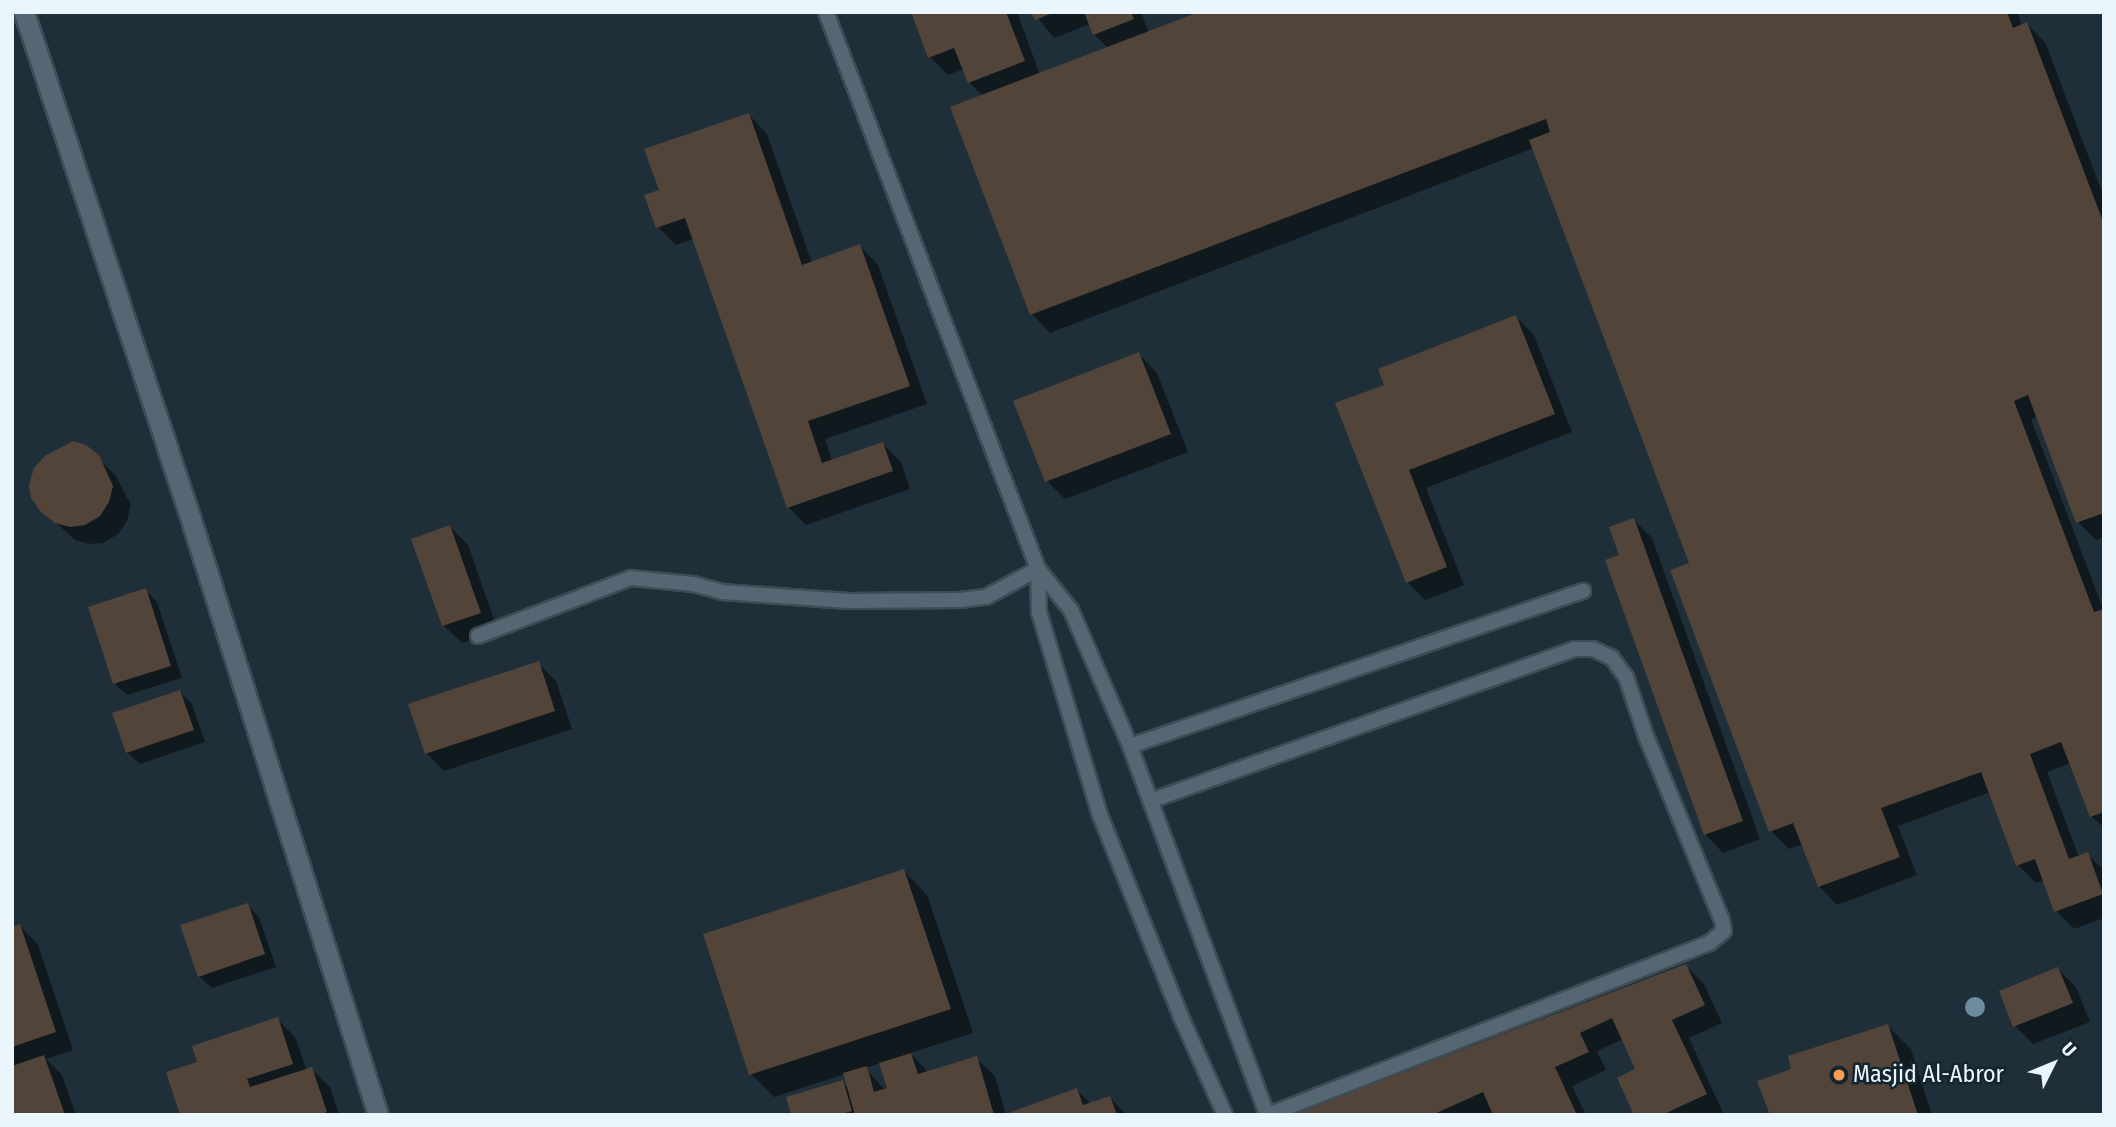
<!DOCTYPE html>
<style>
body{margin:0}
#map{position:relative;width:2116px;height:1127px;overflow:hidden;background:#1f2f39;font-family:"Fira Sans Condensed",sans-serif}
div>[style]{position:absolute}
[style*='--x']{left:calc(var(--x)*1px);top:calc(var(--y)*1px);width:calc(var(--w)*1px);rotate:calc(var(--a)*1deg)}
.shadow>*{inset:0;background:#0007}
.building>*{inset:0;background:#534439}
.roads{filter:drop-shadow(2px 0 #3e4c55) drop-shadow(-2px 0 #3e4c55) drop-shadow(0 2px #3e4c55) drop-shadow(0 -2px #3e4c55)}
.service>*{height:14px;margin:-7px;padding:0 7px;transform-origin:7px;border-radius:7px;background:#556772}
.minor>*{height:19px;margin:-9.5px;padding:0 9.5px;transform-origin:9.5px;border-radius:9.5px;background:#556772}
.trees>*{width:20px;height:20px;margin:-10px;border-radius:50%;background:#6d8c9f}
.dots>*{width:19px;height:19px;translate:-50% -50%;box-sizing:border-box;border:4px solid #15252f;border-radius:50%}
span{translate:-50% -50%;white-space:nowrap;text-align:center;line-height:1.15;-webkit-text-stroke:5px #15252f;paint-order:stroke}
.poi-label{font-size:24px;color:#ebf5fc}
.left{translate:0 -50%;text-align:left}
.frame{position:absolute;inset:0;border:14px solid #ebf5fc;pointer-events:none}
.north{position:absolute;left:2018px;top:1029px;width:70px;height:70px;-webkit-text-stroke:5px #15252f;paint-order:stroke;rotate:47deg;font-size:19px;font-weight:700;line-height:28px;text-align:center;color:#ebf5fc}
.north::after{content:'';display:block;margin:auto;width:24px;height:32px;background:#ebf5fc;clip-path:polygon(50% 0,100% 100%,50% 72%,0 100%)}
</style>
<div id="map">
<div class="shadow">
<i style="clip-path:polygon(913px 12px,1017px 12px,1040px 75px,1109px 49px,1094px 34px,1090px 24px,1054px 38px,1033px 12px,1141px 12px,1149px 33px,1204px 12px,2017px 12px,2022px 26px,2027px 24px,2045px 42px,2104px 197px,2104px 537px,2096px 540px,2078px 522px,2038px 416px,2031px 419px,2104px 611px,2104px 828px,2091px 816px,2071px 763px,2047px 772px,2079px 857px,2087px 854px,2104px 870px,2104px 918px,2074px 929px,2056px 911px,2044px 880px,2036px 883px,2018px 865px,1990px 792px,1898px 826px,1917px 875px,1837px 905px,1819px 886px,1803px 844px,1789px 849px,1771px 831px,1691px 565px,1534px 148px,1050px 333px,1032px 314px,952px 108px,983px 96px,969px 82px,964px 69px,948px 75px,930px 57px)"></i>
<i style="clip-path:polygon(749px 115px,767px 134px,812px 263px,860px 246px,878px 265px,927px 404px,825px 439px,832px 461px,883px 444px,901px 462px,910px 489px,806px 525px,788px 507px,694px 239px,676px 245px,658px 227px,661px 191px)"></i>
<i style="clip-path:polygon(1516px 317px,1534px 335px,1572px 432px,1426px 488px,1464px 585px,1425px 600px,1407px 582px,1386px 386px)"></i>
<i style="clip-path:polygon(1139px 354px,1157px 373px,1188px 452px,1065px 499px,1047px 481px)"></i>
<i style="clip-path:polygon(97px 457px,116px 476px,131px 505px,127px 521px,118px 534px,103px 543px,89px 544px,75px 540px,51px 518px)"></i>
<i style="clip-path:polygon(1634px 520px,1652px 538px,1760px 839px,1723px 853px,1705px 834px,1621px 556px)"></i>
<i style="clip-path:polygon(450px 527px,468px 545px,498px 631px,462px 643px,443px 625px)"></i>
<i style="clip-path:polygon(145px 590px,157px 602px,182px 678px,127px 695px,114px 683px)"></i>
<i style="clip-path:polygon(538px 663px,556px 681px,572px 729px,444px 771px,426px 753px)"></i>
<i style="clip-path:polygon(180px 692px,192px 704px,205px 742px,140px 764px,127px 752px)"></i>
<i style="clip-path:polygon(evenodd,904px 871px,927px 895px,973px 1033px,910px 1053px,928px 1072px,976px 1058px,995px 1076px,1006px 1115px,793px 1115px,842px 1082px,850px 1090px,845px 1074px,774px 1097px,751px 1074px,904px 871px,881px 1063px,889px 1089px,885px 1090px,865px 1068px,881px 1063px)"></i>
<i style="clip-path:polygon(247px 905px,259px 917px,276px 967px,212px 988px,199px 976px)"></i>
<i style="clip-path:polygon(20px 926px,38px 945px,73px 1050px,46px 1059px,62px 1075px,76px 1115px,12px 1115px,12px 929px)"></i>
<i style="clip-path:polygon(1686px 966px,1704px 984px,1722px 1023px,1689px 1038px,1723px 1113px,1719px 1115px,1636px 1115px,1638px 1070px,1624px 1039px,1597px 1051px,1606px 1070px,1572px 1086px,1586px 1115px,1296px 1115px)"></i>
<i style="clip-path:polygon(2058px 969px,2076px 987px,2090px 1022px,2033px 1044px,2015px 1026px)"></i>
<i style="clip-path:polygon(277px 1019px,295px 1037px,307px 1071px,311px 1069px,330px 1087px,339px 1115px,182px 1115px,200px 1063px)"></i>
<i style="clip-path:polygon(1888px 1026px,1911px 1049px,1932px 1115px,1772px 1115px,1793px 1070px)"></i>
<i style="clip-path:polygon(1077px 1090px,1091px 1104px,1110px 1098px,1127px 1115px,1007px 1115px)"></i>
</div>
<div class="building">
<i style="clip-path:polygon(911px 12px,1006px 12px,1025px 61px,968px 83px,954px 48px,928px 58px)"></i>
<i style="clip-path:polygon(1031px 12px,1055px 12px,1035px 20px)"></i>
<i style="clip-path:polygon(1084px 12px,1131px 12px,1134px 19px,1093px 35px)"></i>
<i style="clip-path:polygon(1199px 12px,2007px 12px,2013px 28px,2027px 22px,2104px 224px,2104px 513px,2076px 523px,2028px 395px,2014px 401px,2094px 612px,2104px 609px,2104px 812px,2090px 817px,2061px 742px,2030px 754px,2069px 859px,2088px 852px,2103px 894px,2054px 912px,2035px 859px,2016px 866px,1981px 772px,1881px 808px,1900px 857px,1818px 887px,1793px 823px,1769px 832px,1670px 570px,1689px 563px,1529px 140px,1550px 132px,1546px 119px,1030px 315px,950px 107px)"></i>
<i style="clip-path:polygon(749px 113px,802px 265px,860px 244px,910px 386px,808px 421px,822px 463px,883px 442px,893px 471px,787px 508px,685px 218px,656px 228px,644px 195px,659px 190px,644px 149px)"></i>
<i style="clip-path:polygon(1516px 315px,1555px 414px,1409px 470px,1447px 567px,1406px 583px,1335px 403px,1384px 385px,1378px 369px)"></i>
<i style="clip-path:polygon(1139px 352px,1171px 434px,1045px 482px,1013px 401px)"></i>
<i style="clip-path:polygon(73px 441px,86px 445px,99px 455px,113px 486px,109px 502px,100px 516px,85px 525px,70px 527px,55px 523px,40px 511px,31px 498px,29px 485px,34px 468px,45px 456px)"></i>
<i style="clip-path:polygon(1634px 518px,1743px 821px,1704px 835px,1605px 560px,1619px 555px,1609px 527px)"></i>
<i style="clip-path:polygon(450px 525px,481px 613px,442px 626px,411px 539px)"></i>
<i style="clip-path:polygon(146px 588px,171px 666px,113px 684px,88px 607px)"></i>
<i style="clip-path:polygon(539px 661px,555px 711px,425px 754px,408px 704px)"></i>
<i style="clip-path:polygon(180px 690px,194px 730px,126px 753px,112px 713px)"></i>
<i style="clip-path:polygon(904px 869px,951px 1009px,749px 1075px,703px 934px)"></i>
<i style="clip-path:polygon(248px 903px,265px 954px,198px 977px,180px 925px)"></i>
<i style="clip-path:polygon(20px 924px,56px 1032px,12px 1047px,12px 927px)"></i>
<i style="clip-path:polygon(1686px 964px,1705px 1005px,1672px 1020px,1707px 1094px,1662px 1115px,1634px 1115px,1617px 1078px,1635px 1069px,1612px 1018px,1580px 1033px,1589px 1052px,1555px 1067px,1577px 1115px,1493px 1115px,1483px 1092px,1432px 1115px,1292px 1115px)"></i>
<i style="clip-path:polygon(2058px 967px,2073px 1003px,2013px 1027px,1999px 991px)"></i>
<i style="clip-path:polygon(278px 1017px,293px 1064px,247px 1079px,250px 1087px,312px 1067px,327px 1112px,318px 1115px,180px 1115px,166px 1072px,197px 1062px,192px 1046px)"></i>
<i style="clip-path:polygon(1888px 1024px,1918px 1115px,1770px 1115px,1757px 1081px,1791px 1069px,1788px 1056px)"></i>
<i style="clip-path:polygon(911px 1053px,918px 1074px,977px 1056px,994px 1115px,855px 1115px,843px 1073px,867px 1066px,874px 1092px,887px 1088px,879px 1063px)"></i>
<i style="clip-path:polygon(44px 1055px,65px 1115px,12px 1115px,12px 1066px)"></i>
<i style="clip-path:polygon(843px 1080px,852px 1111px,838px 1115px,791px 1115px,786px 1097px)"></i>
<i style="clip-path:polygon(1077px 1088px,1083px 1105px,1110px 1096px,1117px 1115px,1003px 1115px)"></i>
</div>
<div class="roads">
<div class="service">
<i style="--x:826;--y:12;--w:596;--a:69.16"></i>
<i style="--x:1038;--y:569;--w:53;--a:51.2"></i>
<i style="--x:1071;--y:610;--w:148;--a:66.5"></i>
<i style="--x:1130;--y:746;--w:394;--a:69.6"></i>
<i style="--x:1038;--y:569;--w:43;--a:88.7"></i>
<i style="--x:1039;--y:612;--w:212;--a:73.3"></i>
<i style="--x:1100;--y:815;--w:218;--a:68.1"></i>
<i style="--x:1181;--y:1017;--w:107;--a:65.8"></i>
<i style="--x:478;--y:636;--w:164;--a:-20.8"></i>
<i style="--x:631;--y:578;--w:62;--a:5.5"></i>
<i style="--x:693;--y:584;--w:30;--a:15"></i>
<i style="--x:722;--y:592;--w:127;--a:4.1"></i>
<i style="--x:849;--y:601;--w:111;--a:-0.5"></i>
<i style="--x:960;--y:600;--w:26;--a:-7"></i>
<i style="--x:986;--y:597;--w:59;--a:-28.3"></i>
<i style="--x:1130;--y:746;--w:479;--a:-18.9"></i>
<i style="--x:1150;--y:801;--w:450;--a:-19.7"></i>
<i style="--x:1574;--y:649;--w:19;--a:0"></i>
<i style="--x:1593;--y:649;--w:21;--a:25"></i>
<i style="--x:1612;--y:658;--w:24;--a:54"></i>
<i style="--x:1626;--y:677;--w:62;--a:71.3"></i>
<i style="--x:1646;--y:736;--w:199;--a:67.6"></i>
<i style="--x:1722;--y:920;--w:11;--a:80"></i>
<i style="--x:1724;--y:931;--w:19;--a:141"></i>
<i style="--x:1709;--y:943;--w:474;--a:158.7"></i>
</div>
<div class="minor">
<i style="--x:24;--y:12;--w:538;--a:71.8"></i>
<i style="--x:192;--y:523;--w:621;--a:72.56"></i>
</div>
</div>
<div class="trees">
<i style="left:1975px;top:1007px"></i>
</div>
<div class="dots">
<i style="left:1839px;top:1075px;background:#fb9e51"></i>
</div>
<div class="poi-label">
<span class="left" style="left:1853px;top:1075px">Masjid Al-Abror</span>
</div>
<div class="frame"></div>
<div class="north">U</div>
</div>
